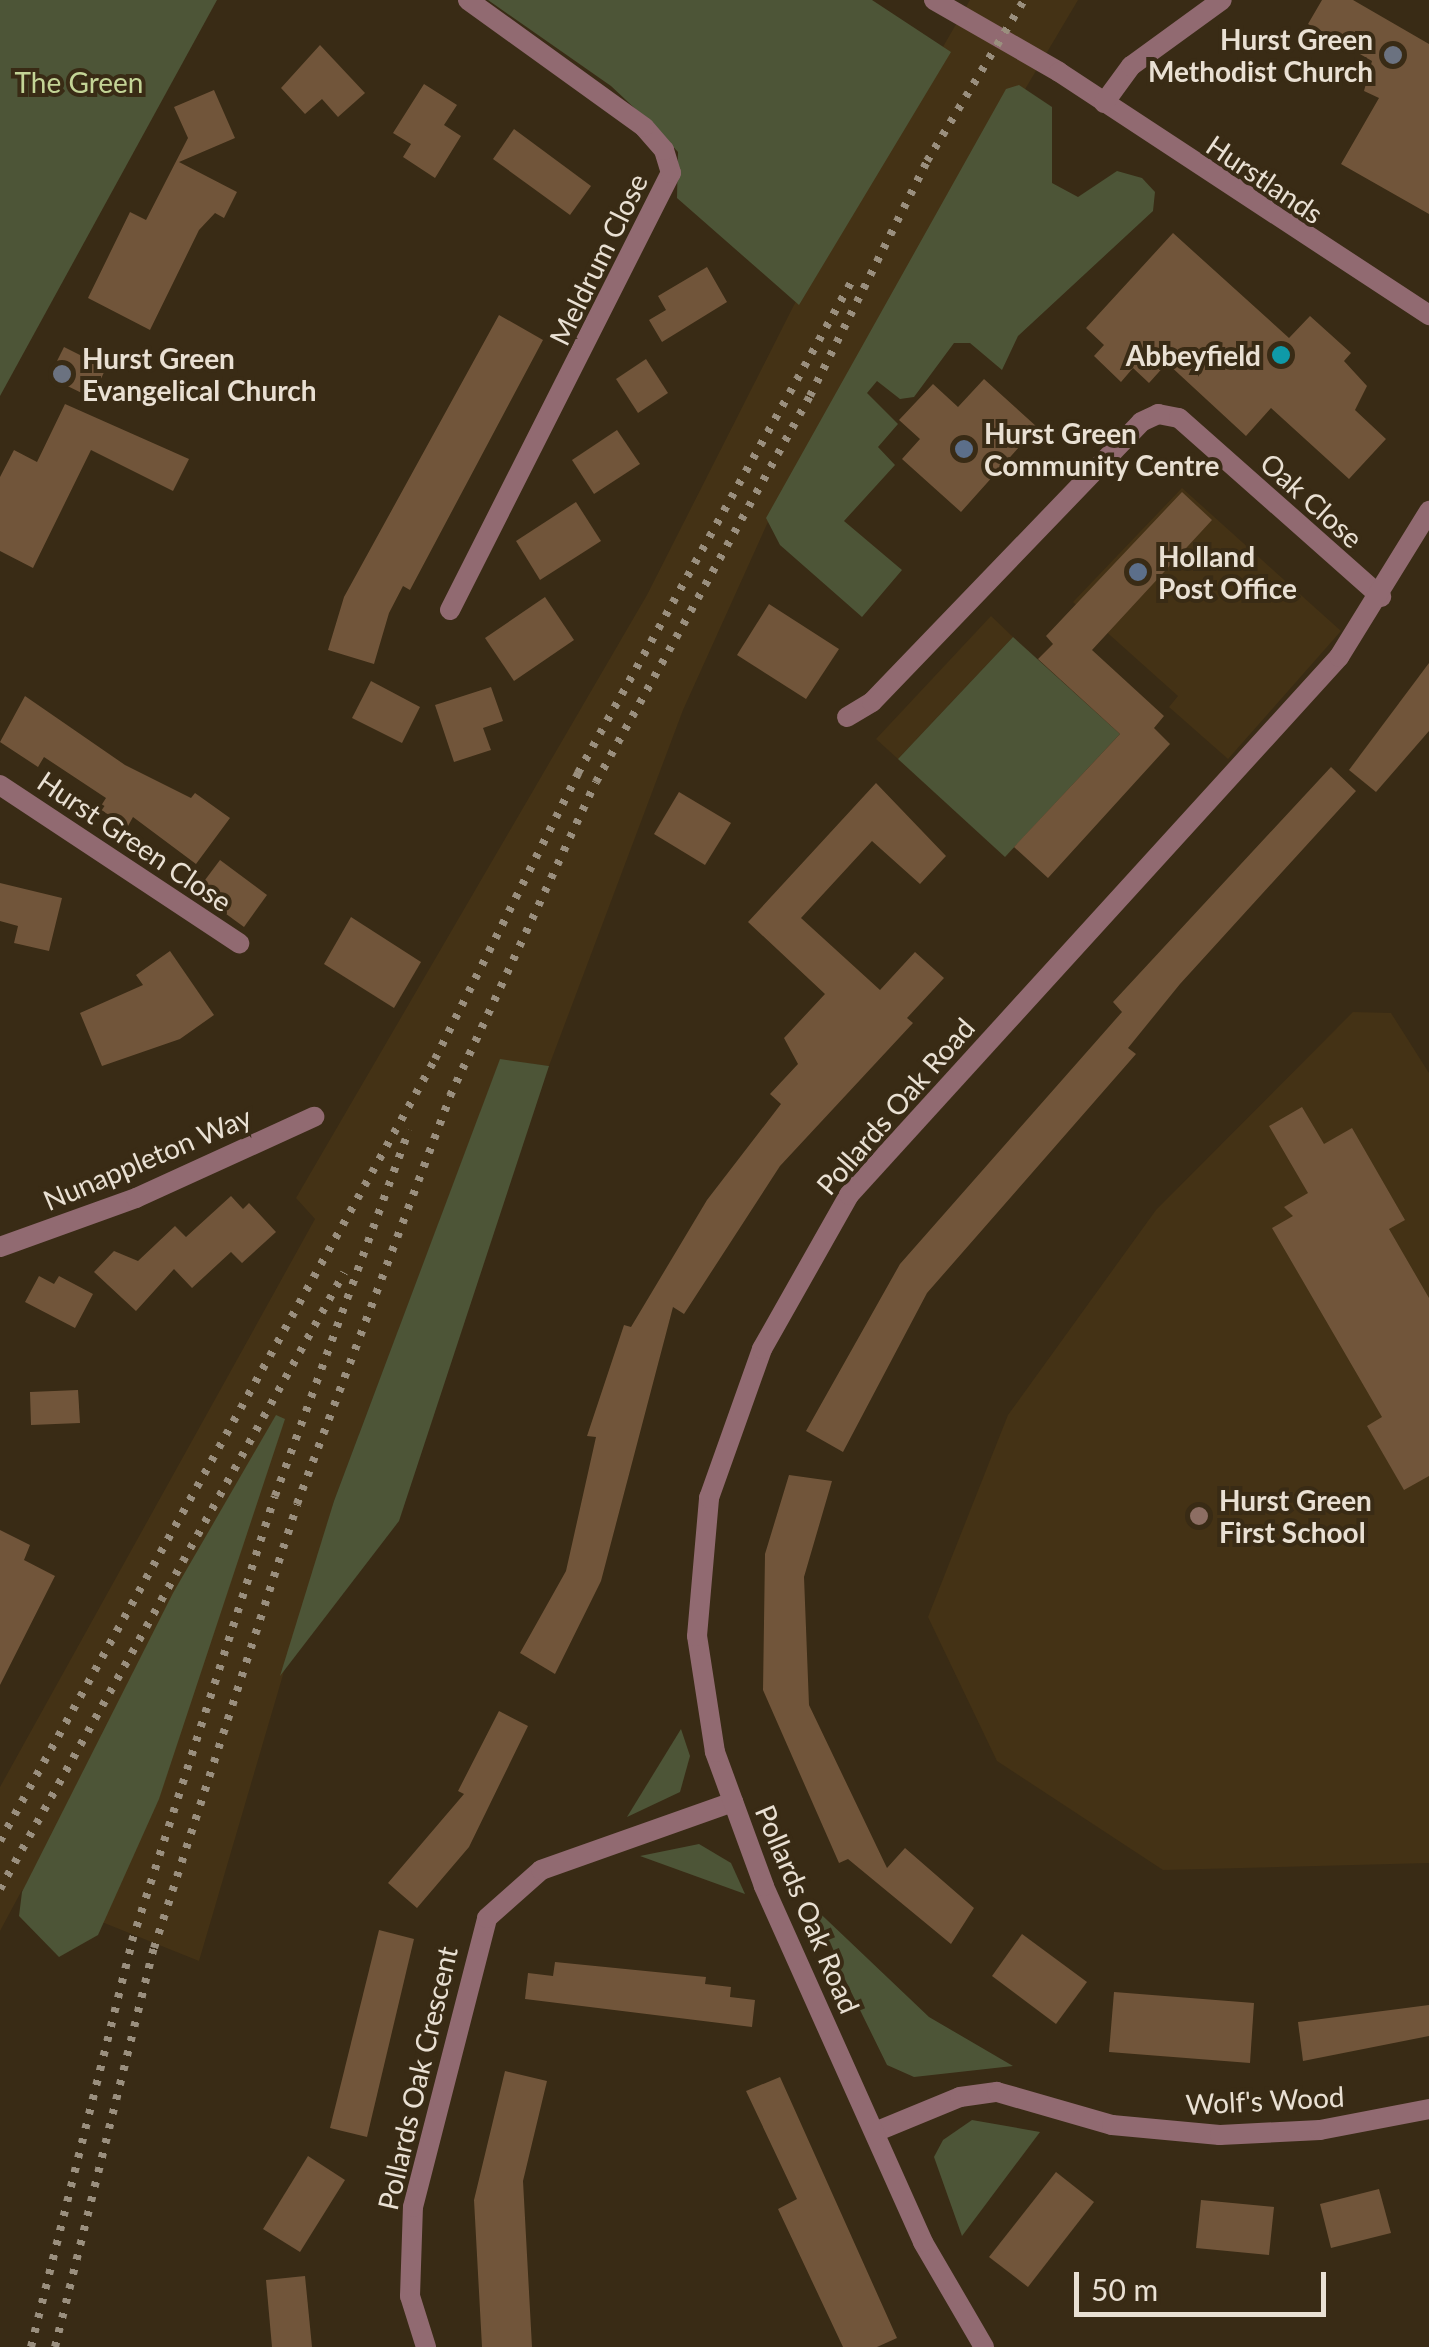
<!DOCTYPE html>
<style>
body{margin:0}
#map{position:relative;width:1429px;height:2347px;overflow:hidden;background:#392b15;font-family:Lato,sans-serif}
div>[style]{position:absolute}
[style*='--x']{left:calc(var(--x)*1px);top:calc(var(--y)*1px);width:calc(var(--w)*1px);rotate:calc(var(--a)*1deg)}
.built>*{inset:0;background:#443215}
.green>*{inset:0;background:#4d5537}
.building>*{inset:0;background:#71553a}
.minor>*{height:20px;margin:-10px;padding:0 10px;transform-origin:10px;border-radius:10px;background:#916a71}
.rail>*{height:8px;margin-top:-4px;transform-origin:0;background:repeating-linear-gradient(90deg,#9a8f7e 0 5px,transparent 0 15px)}
.dots>*{width:28px;height:28px;translate:-50% -50%;box-sizing:border-box;border:5px solid #392b15;border-radius:50%}
span{translate:-50% -50%;white-space:nowrap;text-align:center;line-height:1.15;-webkit-text-stroke:8px #392b15;paint-order:stroke}
.poi-label{font-size:28px;color:#e9e0d3;font-weight:700}
.right{translate:-100% -50%;text-align:right}
.left{translate:0 -50%;text-align:left}
.park-label{font-size:28px;color:#c3d496}
.street-label{font-size:28px;color:#e9e0d3}
.scale{position:absolute;left:1074px;top:2272px;width:252px;height:45px;box-sizing:border-box;border:5px solid #e9e0d3;border-top:0;padding-left:12px;font-size:30px;line-height:35px;white-space:nowrap;color:#e9e0d3;-webkit-text-stroke:8px #392b15;paint-order:stroke}
</style>
<div id="map">
<div class="built">
<i style="clip-path:polygon(970px 0,1078px 0,767px 524px,683px 710px,549px 1066px,500px 1060px,334px 1501px,199px 1961px,22px 1890px,0 1931px,0 1787px,315px 1219px,296px 1198px,647px 595px,794px 305px)"></i>
<i style="clip-path:polygon(1182px 488px,1341px 631px,1228px 759px,1169px 707px,1178px 696px,1073px 602px)"></i>
<i style="clip-path:polygon(991px 616px,1013px 637px,898px 759px,876px 739px)"></i>
<i style="clip-path:polygon(1353px 1012px,1391px 1013px,1429px 1073px,1429px 1863px,1163px 1870px,997px 1761px,928px 1617px,1008px 1415px,1156px 1210px)"></i>
</div>
<div class="green">
<i style="clip-path:polygon(0 0,217px 0,0 396px)"></i>
<i style="clip-path:polygon(488px 0,872px 0,951px 52px,799px 305px,677px 198px,678px 152px,659px 131px,611px 86px)"></i>
<i style="clip-path:polygon(1019px 85px,1052px 107px,1052px 183px,1078px 197px,1117px 171px,1142px 178px,1155px 192px,1153px 211px,1018px 336px,1002px 370px,970px 343px,954px 343px,914px 397px,900px 399px,877px 381px,867px 393px,898px 424px,878px 447px,895px 465px,844px 521px,902px 570px,862px 617px,780px 545px,766px 518px,1006px 89px)"></i>
<i style="clip-path:polygon(1013px 637px,1120px 734px,1005px 857px,898px 759px)"></i>
<i style="clip-path:polygon(500px 1059px,549px 1066px,399px 1521px,280px 1676px,334px 1501px)"></i>
<i style="clip-path:polygon(276px 1415px,285px 1419px,159px 1799px,98px 1935px,59px 1957px,19px 1916px,22px 1892px,173px 1593px)"></i>
<i style="clip-path:polygon(681px 1729px,690px 1756px,680px 1792px,627px 1817px)"></i>
<i style="clip-path:polygon(699px 1844px,731px 1863px,745px 1894px,640px 1856px)"></i>
<i style="clip-path:polygon(806px 1900px,929px 2017px,1013px 2066px,914px 2077px,887px 2065px)"></i>
<i style="clip-path:polygon(972px 2120px,1040px 2132px,962px 2236px,934px 2157px,943px 2140px)"></i>
</div>
<div class="building">
<i style="clip-path:polygon(1322px 0,1353px 0,1429px 44px,1429px 214px,1341px 164px,1379px 98px,1364px 91px,1372px 61px,1308px 24px)"></i>
<i style="clip-path:polygon(320px 45px,365px 93px,338px 117px,322px 99px,305px 114px,281px 88px)"></i>
<i style="clip-path:polygon(424px 84px,457px 105px,444px 125px,461px 136px,435px 178px,403px 157px,411px 144px,393px 133px)"></i>
<i style="clip-path:polygon(214px 90px,235px 138px,179px 162px,237px 192px,224px 218px,215px 213px,199px 230px,150px 330px,88px 298px,130px 212px,146px 220px,188px 138px,174px 107px)"></i>
<i style="clip-path:polygon(514px 129px,591px 186px,570px 215px,493px 159px)"></i>
<i style="clip-path:polygon(1173px 233px,1289px 338px,1310px 316px,1351px 353px,1344px 361px,1367px 386px,1355px 410px,1386px 439px,1349px 479px,1271px 408px,1246px 436px,1167px 363px,1149px 383px,1133px 368px,1121px 382px,1094px 356px,1104px 345px,1086px 328px)"></i>
<i style="clip-path:polygon(707px 267px,727px 302px,662px 342px,649px 320px,666px 310px,658px 296px)"></i>
<i style="clip-path:polygon(499px 315px,543px 340px,410px 590px,403px 586px,389px 613px,374px 664px,328px 650px,344px 597px)"></i>
<i style="clip-path:polygon(64px 347px,106px 368px,92px 398px,49px 377px)"></i>
<i style="clip-path:polygon(646px 359px,668px 393px,638px 413px,616px 379px)"></i>
<i style="clip-path:polygon(984px 379px,1037px 427px,961px 512px,902px 459px,920px 439px,899px 420px,933px 384px,958px 407px)"></i>
<i style="clip-path:polygon(65px 404px,189px 459px,173px 491px,91px 450px,33px 568px,0 551px,0 477px,14px 450px,37px 462px)"></i>
<i style="clip-path:polygon(617px 430px,640px 464px,594px 494px,572px 460px)"></i>
<i style="clip-path:polygon(1182px 492px,1212px 520px,1092px 650px,1164px 716px,1154px 728px,1170px 744px,1048px 878px,1014px 847px,1120px 734px,1038px 659px,1053px 644px,1046px 636px)"></i>
<i style="clip-path:polygon(576px 502px,601px 541px,540px 580px,516px 541px)"></i>
<i style="clip-path:polygon(545px 597px,574px 640px,514px 681px,485px 638px)"></i>
<i style="clip-path:polygon(769px 604px,839px 649px,806px 699px,737px 655px)"></i>
<i style="clip-path:polygon(1429px 663px,1429px 731px,1376px 792px,1349px 770px)"></i>
<i style="clip-path:polygon(371px 681px,420px 707px,402px 743px,352px 718px)"></i>
<i style="clip-path:polygon(491px 687px,503px 721px,483px 728px,491px 750px,454px 762px,435px 705px)"></i>
<i style="clip-path:polygon(25px 696px,125px 765px,191px 798px,195px 793px,230px 818px,196px 864px,133px 817px,128px 826px,99px 809px,106px 798px,44px 757px,38px 767px,0 742px)"></i>
<i style="clip-path:polygon(1331px 767px,1356px 791px,1180px 984px,1128px 1048px,1136px 1054px,927px 1293px,843px 1452px,806px 1431px,900px 1264px,1122px 1012px,1113px 1002px)"></i>
<i style="clip-path:polygon(876px 783px,946px 856px,920px 884px,872px 841px,801px 918px,880px 990px,915px 952px,944px 978px,907px 1018px,913px 1023px,780px 1166px,684px 1314px,673px 1307px,601px 1581px,555px 1674px,520px 1653px,566px 1571px,596px 1437px,587px 1436px,624px 1325px,631px 1327px,707px 1200px,781px 1104px,770px 1094px,798px 1064px,784px 1038px,825px 994px,748px 922px)"></i>
<i style="clip-path:polygon(679px 792px,731px 823px,705px 865px,654px 834px)"></i>
<i style="clip-path:polygon(220px 860px,267px 895px,244px 927px,196px 892px)"></i>
<i style="clip-path:polygon(0 883px,62px 898px,49px 951px,14px 943px,18px 926px,0 921px)"></i>
<i style="clip-path:polygon(351px 917px,421px 962px,394px 1008px,324px 964px)"></i>
<i style="clip-path:polygon(170px 951px,214px 1015px,180px 1039px,102px 1066px,80px 1013px,143px 985px,136px 975px)"></i>
<i style="clip-path:polygon(1302px 1107px,1324px 1144px,1352px 1128px,1405px 1220px,1389px 1229px,1429px 1298px,1429px 1476px,1404px 1490px,1367px 1426px,1382px 1417px,1272px 1228px,1293px 1216px,1284px 1207px,1308px 1193px,1269px 1126px)"></i>
<i style="clip-path:polygon(231px 1196px,243px 1209px,249px 1203px,276px 1232px,242px 1263px,231px 1252px,192px 1288px,174px 1269px,136px 1311px,94px 1272px,114px 1251px,138px 1261px,175px 1226px,186px 1237px)"></i>
<i style="clip-path:polygon(39px 1276px,54px 1284px,59px 1276px,93px 1294px,75px 1328px,25px 1302px)"></i>
<i style="clip-path:polygon(78px 1390px,80px 1423px,31px 1425px,30px 1392px)"></i>
<i style="clip-path:polygon(789px 1475px,832px 1481px,804px 1577px,809px 1705px,887px 1868px,905px 1848px,974px 1908px,951px 1944px,848px 1859px,839px 1863px,763px 1690px,765px 1554px)"></i>
<i style="clip-path:polygon(0 1530px,30px 1545px,24px 1560px,55px 1576px,0 1685px)"></i>
<i style="clip-path:polygon(499px 1711px,528px 1726px,469px 1847px,417px 1908px,388px 1883px,464px 1794px,458px 1791px)"></i>
<i style="clip-path:polygon(379px 1930px,414px 1939px,367px 2137px,330px 2128px)"></i>
<i style="clip-path:polygon(1022px 1934px,1087px 1982px,1056px 2024px,992px 1976px)"></i>
<i style="clip-path:polygon(555px 1962px,706px 1977px,705px 1984px,731px 1987px,730px 1997px,755px 2000px,752px 2027px,525px 1999px,528px 1973px,553px 1976px)"></i>
<i style="clip-path:polygon(1114px 1992px,1254px 2003px,1250px 2063px,1109px 2052px)"></i>
<i style="clip-path:polygon(1429px 2005px,1429px 2036px,1303px 2061px,1298px 2022px)"></i>
<i style="clip-path:polygon(505px 2071px,547px 2081px,523px 2181px,532px 2347px,482px 2347px,474px 2200px)"></i>
<i style="clip-path:polygon(780px 2077px,897px 2338px,877px 2347px,843px 2347px,778px 2209px,797px 2199px,746px 2091px)"></i>
<i style="clip-path:polygon(308px 2156px,345px 2180px,300px 2252px,263px 2229px)"></i>
<i style="clip-path:polygon(1056px 2172px,1094px 2202px,1028px 2287px,989px 2257px)"></i>
<i style="clip-path:polygon(1379px 2189px,1391px 2233px,1331px 2248px,1320px 2204px)"></i>
<i style="clip-path:polygon(1201px 2200px,1274px 2207px,1269px 2255px,1196px 2248px)"></i>
<i style="clip-path:polygon(305px 2276px,312px 2347px,272px 2347px,266px 2280px)"></i>
</div>
<div class="minor">
<i style="--x:934;--y:0;--w:144;--a:29.9"></i>
<i style="--x:1059;--y:72;--w:443;--a:33.3"></i>
<i style="--x:1104;--y:103;--w:46;--a:-53.9"></i>
<i style="--x:1131;--y:66;--w:112;--a:-36"></i>
<i style="--x:450;--y:610;--w:490;--a:-63.2"></i>
<i style="--x:671;--y:173;--w:24;--a:-107"></i>
<i style="--x:664;--y:150;--w:30;--a:-131"></i>
<i style="--x:644;--y:127;--w:217;--a:-144.2"></i>
<i style="--x:847;--y:717;--w:29;--a:-31"></i>
<i style="--x:872;--y:702;--w:388;--a:-46.1"></i>
<i style="--x:1141;--y:422;--w:19;--a:-25"></i>
<i style="--x:1158;--y:414;--w:21;--a:11"></i>
<i style="--x:1179;--y:418;--w:270;--a:41.5"></i>
<i style="--x:0;--y:785;--w:287;--a:33.5"></i>
<i style="--x:0;--y:1247;--w:145;--a:-19.8"></i>
<i style="--x:136;--y:1198;--w:196;--a:-24.5"></i>
<i style="--x:875;--y:2132;--w:92;--a:-22.4"></i>
<i style="--x:960;--y:2097;--w:37;--a:-8"></i>
<i style="--x:997;--y:2092;--w:120;--a:16"></i>
<i style="--x:1112;--y:2125;--w:108;--a:5.3"></i>
<i style="--x:1220;--y:2135;--w:100;--a:-2.9"></i>
<i style="--x:1320;--y:2130;--w:111;--a:-10.9"></i>
<i style="--x:426;--y:2347;--w:53;--a:-107.4"></i>
<i style="--x:410;--y:2296;--w:89;--a:-88.1"></i>
<i style="--x:413;--y:2207;--w:298;--a:-75.6"></i>
<i style="--x:487;--y:1918;--w:72;--a:-41.6"></i>
<i style="--x:541;--y:1870;--w:204;--a:-19.5"></i>
<i style="--x:984;--y:2347;--w:121;--a:-120.2"></i>
<i style="--x:923;--y:2242;--w:390;--a:-114.1"></i>
<i style="--x:764;--y:1886;--w:143;--a:-110.1"></i>
<i style="--x:715;--y:1752;--w:117;--a:-98.8"></i>
<i style="--x:697;--y:1636;--w:139;--a:-85"></i>
<i style="--x:709;--y:1498;--w:158;--a:-70.4"></i>
<i style="--x:762;--y:1349;--w:177;--a:-60.5"></i>
<i style="--x:849;--y:1195;--w:728;--a:-47.67"></i>
<i style="--x:1339;--y:657;--w:172;--a:-58.3"></i>
</div>
<div class="rail">
<i style="--x:0;--y:1841;--w:895;--a:-60.91"></i>
<i style="--x:435;--y:1059;--w:320;--a:-63.4"></i>
<i style="--x:578;--y:773;--w:565;--a:-60.9"></i>
<i style="--x:0;--y:1889;--w:706;--a:-60.82"></i>
<i style="--x:31;--y:2347;--w:418;--a:-76"></i>
<i style="--x:132;--y:1941;--w:467;--a:-72.2"></i>
<i style="--x:275;--y:1496;--w:390;--a:-69.9"></i>
<i style="--x:55;--y:2347;--w:411;--a:-76.1"></i>
<i style="--x:154;--y:1948;--w:466;--a:-72.1"></i>
<i style="--x:297;--y:1504;--w:436;--a:-69.4"></i>
<i style="--x:450;--y:1096;--w:346;--a:-65.1"></i>
<i style="--x:596;--y:782;--w:441;--a:-61"></i>
<i style="--x:810;--y:396;--w:263;--a:-63.5"></i>
<i style="--x:927;--y:161;--w:188;--a:-58.9"></i>
</div>
<div class="dots">
<i style="left:1393px;top:55px;background:#6b7280"></i>
<i style="left:1281px;top:355px;background:#0f9aa8"></i>
<i style="left:62px;top:374px;background:#6b7280"></i>
<i style="left:964px;top:449px;background:#5c6f8a"></i>
<i style="left:1138px;top:572px;background:#5c6f8a"></i>
<i style="left:1199px;top:1516px;background:#8d6e63"></i>
</div>
<div class="poi-label">
<span class="right" style="left:1373px;top:55px">Hurst Green<br>Methodist Church</span>
<span class="right" style="left:1261px;top:355px">Abbeyfield</span>
<span class="left" style="left:82px;top:374px">Hurst Green<br>Evangelical Church</span>
<span class="left" style="left:984px;top:449px">Hurst Green<br>Community Centre</span>
<span class="left" style="left:1158px;top:572px">Holland<br>Post Office</span>
<span class="left" style="left:1219px;top:1516px">Hurst Green<br>First School</span>
</div>
<div class="park-label">
<span style="left:79px;top:82px">The Green</span>
</div>
<div class="street-label">
<span style="left:1265px;top:179px;rotate:34deg">Hurstlands</span>
<span style="left:598px;top:259px;rotate:-64deg">Meldrum Close</span>
<span style="left:1312px;top:500px;rotate:42deg">Oak Close</span>
<span style="left:135px;top:841px;rotate:34deg">Hurst Green Close</span>
<span style="left:895px;top:1106px;rotate:-49deg">Pollards Oak Road</span>
<span style="left:147px;top:1158px;rotate:-23deg">Nunappleton Way</span>
<span style="left:808px;top:1909px;rotate:67deg">Pollards Oak Road</span>
<span style="left:417px;top:2078px;rotate:-77deg">Pollards Oak Crescent</span>
<span style="left:1265px;top:2100px;rotate:-3deg">Wolf's Wood</span>
</div>
<div class="scale">50 m</div>
</div>
